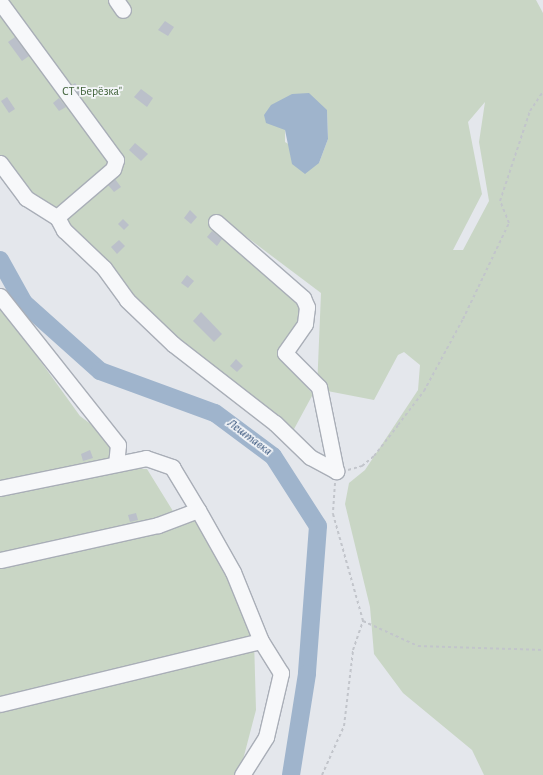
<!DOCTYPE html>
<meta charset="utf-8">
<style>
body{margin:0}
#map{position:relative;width:543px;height:775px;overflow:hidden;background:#e4e7ec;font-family:"Alegreya Sans",sans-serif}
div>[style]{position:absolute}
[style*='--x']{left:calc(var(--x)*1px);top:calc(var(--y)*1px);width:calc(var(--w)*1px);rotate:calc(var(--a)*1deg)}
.green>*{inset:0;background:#c9d6c5}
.water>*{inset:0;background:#9fb4cc}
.river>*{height:18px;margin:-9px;padding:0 9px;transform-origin:9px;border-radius:9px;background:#9fb4cc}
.building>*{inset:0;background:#bbc0ca}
.path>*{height:2px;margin-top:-1px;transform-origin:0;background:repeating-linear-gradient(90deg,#c2c5cb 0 3px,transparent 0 6px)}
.roads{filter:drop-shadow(1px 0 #a9aeb7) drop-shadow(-1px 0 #a9aeb7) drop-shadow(0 1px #a9aeb7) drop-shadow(0 -1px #a9aeb7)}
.minor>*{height:15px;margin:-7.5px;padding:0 7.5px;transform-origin:7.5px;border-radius:7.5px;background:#f7f8fa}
span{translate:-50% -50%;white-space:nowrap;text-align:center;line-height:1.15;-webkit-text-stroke:3.5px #f4f6f9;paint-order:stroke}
.park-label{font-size:12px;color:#3f6138}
.water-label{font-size:13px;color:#34527a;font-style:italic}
</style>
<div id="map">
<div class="green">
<i style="clip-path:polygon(evenodd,0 0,536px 0,543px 13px,543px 775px,484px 775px,472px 750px,403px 693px,374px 654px,370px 607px,345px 504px,349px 483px,365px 470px,418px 390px,420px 365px,404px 352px,398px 355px,374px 400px,317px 389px,321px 293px,220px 217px,313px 312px,280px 358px,313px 394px,287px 442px,199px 365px,0 176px,0 0,485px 102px,479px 142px,489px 201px,463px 250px,453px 250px,482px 194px,468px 122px,485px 102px,0 0,327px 110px,328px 139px,319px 163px,285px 142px,285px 130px,327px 110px)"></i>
<i style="clip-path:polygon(0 305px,80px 416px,112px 440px,122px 468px,147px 469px,176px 516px,197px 520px,233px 579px,254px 639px,256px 710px,239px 775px,0 775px)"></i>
</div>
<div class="water">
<i style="clip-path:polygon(309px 93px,327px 110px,328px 139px,319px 163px,305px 174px,292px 164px,285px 130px,266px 123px,264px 115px,271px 105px,292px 94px)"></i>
</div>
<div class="river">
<i style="--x:0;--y:260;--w:49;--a:60.8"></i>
<i style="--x:24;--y:303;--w:102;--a:41.8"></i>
<i style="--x:100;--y:371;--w:122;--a:20.1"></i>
<i style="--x:215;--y:413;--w:72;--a:36.6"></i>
<i style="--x:273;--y:456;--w:83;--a:57.3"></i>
<i style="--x:318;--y:526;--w:148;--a:94.3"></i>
<i style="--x:307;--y:674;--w:102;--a:99"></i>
</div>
<div class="building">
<i style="clip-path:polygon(165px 21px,174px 27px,168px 36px,158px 30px)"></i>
<i style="clip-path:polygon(15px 37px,29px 56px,22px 61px,8px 42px)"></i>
<i style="clip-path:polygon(75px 83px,82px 92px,79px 95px,72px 85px)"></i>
<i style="clip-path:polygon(141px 89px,153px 98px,147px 107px,134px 97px)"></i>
<i style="clip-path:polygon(7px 97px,15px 109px,9px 113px,1px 101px)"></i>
<i style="clip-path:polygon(59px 98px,66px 107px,59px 111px,53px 103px)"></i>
<i style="clip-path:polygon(135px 143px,148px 154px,141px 161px,129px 150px)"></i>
<i style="clip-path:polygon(115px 179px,121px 187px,114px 192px,108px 185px)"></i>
<i style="clip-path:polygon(190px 210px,197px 217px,191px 224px,184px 218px)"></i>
<i style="clip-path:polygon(123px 219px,129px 225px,124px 230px,118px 224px)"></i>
<i style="clip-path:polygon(212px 231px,222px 239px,217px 246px,207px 237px)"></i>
<i style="clip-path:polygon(119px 240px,125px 246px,117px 254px,111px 247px)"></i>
<i style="clip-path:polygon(187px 275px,194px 281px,188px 288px,181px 283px)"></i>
<i style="clip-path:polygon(201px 312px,222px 334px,214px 342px,193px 321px)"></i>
<i style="clip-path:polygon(236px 359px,243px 366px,237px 372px,230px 366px)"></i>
<i style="clip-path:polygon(90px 450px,93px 458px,83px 461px,81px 454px)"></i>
<i style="clip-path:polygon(136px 513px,138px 520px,130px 522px,128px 515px)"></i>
</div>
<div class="path">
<i style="--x:348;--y:470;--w:15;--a:-16"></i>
<i style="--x:362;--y:466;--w:16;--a:-40"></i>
<i style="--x:374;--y:456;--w:39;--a:-52"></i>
<i style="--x:398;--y:425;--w:43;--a:-52.6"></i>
<i style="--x:424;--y:391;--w:82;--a:-61.6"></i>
<i style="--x:463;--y:319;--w:106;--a:-64.4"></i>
<i style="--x:509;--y:223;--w:24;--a:-112"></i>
<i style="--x:500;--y:201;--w:95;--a:-71.6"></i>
<i style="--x:530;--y:111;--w:23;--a:-56"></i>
<i style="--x:335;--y:483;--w:31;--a:94"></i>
<i style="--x:333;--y:514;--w:111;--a:74.3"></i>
<i style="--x:363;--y:621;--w:60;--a:24.4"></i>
<i style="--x:418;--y:646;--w:125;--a:1.8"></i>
<i style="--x:322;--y:775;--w:54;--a:-65.8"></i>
<i style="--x:344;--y:726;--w:77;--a:-83.2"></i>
<i style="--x:353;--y:650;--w:31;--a:-71"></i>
</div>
<div class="roads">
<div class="minor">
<i style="--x:116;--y:0;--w:12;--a:55"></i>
<i style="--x:0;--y:2;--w:196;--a:53.7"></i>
<i style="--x:116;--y:160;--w:9;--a:108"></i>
<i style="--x:113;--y:169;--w:74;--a:139.4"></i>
<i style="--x:0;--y:163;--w:44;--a:53.4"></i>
<i style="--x:26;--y:198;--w:36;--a:32"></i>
<i style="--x:57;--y:217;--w:15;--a:62"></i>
<i style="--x:64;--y:230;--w:55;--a:43.5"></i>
<i style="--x:104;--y:268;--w:39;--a:54"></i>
<i style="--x:127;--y:300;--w:64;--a:43.7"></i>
<i style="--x:173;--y:344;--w:129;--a:37.8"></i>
<i style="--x:275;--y:423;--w:49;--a:44.2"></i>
<i style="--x:310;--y:457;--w:30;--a:28"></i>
<i style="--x:216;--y:222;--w:116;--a:41.1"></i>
<i style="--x:303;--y:298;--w:10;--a:66"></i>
<i style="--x:307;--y:307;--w:17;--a:97"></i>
<i style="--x:305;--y:324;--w:35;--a:125"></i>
<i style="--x:285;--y:353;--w:48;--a:45"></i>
<i style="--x:319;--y:387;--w:86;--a:78.6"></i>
<i style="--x:0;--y:296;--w:190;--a:51.6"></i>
<i style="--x:118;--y:445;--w:19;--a:96"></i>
<i style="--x:0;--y:488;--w:149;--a:-11.6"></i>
<i style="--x:146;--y:458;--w:28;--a:19"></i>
<i style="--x:172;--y:467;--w:50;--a:58.8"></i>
<i style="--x:198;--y:510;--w:43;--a:159.4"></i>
<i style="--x:158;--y:525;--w:162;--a:167.5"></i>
<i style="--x:0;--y:704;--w:268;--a:-13.6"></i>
<i style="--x:261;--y:641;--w:74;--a:-112.1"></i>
<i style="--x:233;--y:572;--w:71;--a:-119.4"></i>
<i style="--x:242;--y:775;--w:45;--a:-57.7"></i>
<i style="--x:266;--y:737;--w:66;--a:-76.8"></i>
<i style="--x:281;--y:673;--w:38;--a:-122"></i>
</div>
</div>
<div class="park-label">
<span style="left:92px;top:92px">СТ "Берёзка"</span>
</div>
<div class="water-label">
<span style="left:249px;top:438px;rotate:37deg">Лештавка</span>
</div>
</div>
